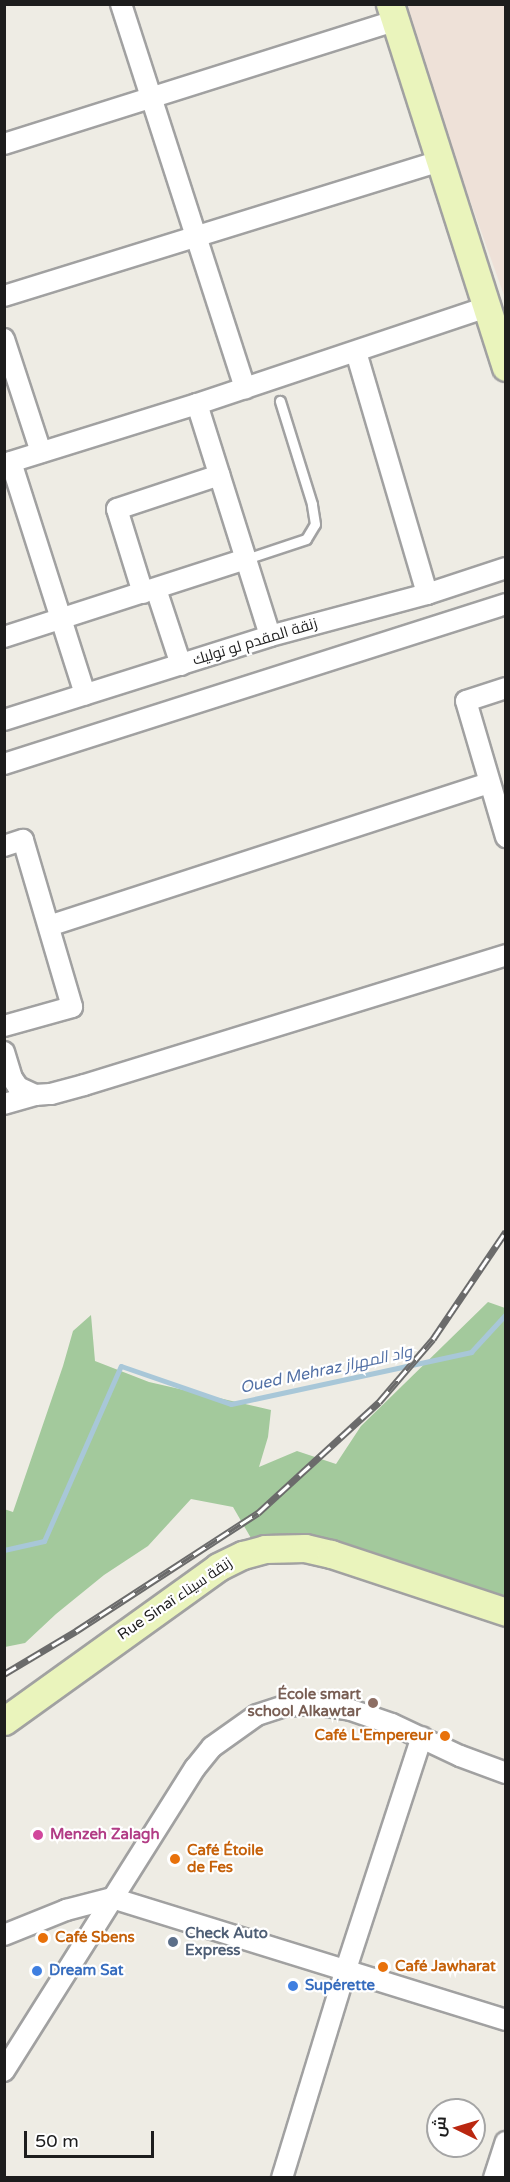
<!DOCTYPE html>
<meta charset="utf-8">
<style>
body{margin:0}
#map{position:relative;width:510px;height:2182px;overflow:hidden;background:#eeece4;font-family:"Varela Round",Cairo,sans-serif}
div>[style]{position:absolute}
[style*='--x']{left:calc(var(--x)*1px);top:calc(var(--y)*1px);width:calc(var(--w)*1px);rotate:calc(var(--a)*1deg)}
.military>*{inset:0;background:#eee1d8}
.forest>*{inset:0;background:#a3c99c}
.stream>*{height:5px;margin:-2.5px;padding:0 2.5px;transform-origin:2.5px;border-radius:2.5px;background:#a8c7d8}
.roads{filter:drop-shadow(2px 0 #a1a1a1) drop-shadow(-2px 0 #a1a1a1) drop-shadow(0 2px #a1a1a1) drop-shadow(0 -2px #a1a1a1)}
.lane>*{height:9px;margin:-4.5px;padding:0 4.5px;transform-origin:4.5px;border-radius:4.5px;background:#fff}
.street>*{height:20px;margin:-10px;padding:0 10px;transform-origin:10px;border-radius:10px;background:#fff}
.secondary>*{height:27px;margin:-13.5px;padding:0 13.5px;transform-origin:13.5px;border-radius:13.5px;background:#eaf4bc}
.rail>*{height:7px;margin-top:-3.5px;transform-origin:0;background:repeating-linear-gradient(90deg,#fff 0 14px,#6b6b6b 0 28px);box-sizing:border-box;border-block:2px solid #6b6b6b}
.dots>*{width:16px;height:16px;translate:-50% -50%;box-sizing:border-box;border:3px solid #fff;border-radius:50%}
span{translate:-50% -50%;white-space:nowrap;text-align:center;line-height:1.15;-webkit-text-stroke:4.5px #fff;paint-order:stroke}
.street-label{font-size:15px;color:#1d1d1d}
.education-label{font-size:15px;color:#785e54;font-weight:700}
.right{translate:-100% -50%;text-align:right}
.food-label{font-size:15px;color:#c56008;font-weight:700}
.left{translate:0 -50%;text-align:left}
.hotel-label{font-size:15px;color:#b23c85;font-weight:700}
.service-label{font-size:15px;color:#4e5e75;font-weight:700}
.shop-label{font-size:15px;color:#366cbe;font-weight:700}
.water-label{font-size:16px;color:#5270a5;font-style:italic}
.frame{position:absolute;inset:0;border:6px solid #1d1d1d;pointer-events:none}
.north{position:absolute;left:426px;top:2098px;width:60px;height:60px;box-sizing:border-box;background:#fff;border:2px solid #a5a5a5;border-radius:50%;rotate:275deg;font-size:16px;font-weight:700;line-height:24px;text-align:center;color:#1d1d1d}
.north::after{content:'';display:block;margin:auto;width:21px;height:27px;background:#ba2710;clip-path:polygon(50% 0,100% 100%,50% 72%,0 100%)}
.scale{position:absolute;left:24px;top:2131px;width:130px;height:27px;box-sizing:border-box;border:3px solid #1d1d1d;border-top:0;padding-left:8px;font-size:18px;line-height:21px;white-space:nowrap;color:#1d1d1d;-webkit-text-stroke:4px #fff;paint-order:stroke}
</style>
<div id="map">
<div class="military">
<i style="clip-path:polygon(400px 5px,505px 5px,505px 298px)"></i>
</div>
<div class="forest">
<i style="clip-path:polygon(488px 1302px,505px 1308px,505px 1598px,255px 1545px,233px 1507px,191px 1499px,148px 1546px,104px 1575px,56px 1614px,25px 1643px,5px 1647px,4px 1509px,13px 1512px,63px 1366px,73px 1331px,91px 1315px,95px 1361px,149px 1382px,271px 1410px,268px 1437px,259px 1467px,297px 1451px,336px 1464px,361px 1426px)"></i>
</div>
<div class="stream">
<i style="--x:4;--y:1550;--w:41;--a:-12.7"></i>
<i style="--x:44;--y:1541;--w:191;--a:-66.3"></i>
<i style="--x:121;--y:1366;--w:116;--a:19.1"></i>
<i style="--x:231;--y:1404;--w:246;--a:-12.2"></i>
<i style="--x:471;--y:1352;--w:52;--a:-47.4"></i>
</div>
<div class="roads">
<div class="lane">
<i style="--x:246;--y:559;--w:63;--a:-18.4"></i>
<i style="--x:306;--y:539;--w:17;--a:-59"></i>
<i style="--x:315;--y:524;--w:20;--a:-99"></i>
<i style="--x:312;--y:504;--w:108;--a:-107.3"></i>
</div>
<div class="street">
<i style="--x:121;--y:4;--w:404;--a:72.1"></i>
<i style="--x:4;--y:144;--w:410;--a:-17.5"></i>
<i style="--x:4;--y:296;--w:456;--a:-17.2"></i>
<i style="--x:4;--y:339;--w:119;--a:71.9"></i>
<i style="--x:356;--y:352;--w:252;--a:73.6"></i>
<i style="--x:197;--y:404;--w:243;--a:72.5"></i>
<i style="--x:11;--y:462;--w:244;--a:72.3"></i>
<i style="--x:4;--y:464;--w:202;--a:-17.3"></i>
<i style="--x:197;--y:404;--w:306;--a:-18.5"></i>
<i style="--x:156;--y:589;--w:80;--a:71.8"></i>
<i style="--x:143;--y:593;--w:88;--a:-107.2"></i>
<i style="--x:117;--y:509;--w:108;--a:-18.3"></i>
<i style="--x:4;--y:637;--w:254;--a:-17.9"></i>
<i style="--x:506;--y:688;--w:42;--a:162"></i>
<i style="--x:466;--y:701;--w:142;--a:73.6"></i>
<i style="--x:4;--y:720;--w:279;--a:-17.5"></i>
<i style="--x:270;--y:636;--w:163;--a:-15"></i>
<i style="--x:427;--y:594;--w:83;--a:-18.2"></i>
<i style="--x:4;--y:764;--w:527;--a:-17.68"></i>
<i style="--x:4;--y:846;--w:20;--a:-18"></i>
<i style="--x:23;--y:840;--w:174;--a:73.6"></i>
<i style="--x:72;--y:1007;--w:71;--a:164.4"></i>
<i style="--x:49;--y:926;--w:463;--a:-18"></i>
<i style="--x:4;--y:1052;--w:27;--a:73"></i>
<i style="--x:12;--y:1078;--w:11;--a:56"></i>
<i style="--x:18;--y:1087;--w:19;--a:25"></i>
<i style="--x:4;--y:1104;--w:32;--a:-16"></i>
<i style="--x:35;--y:1095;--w:16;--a:-4"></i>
<i style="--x:51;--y:1094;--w:34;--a:-15"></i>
<i style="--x:84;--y:1085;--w:442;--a:-17.1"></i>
<i style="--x:4;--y:1935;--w:67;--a:-22"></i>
<i style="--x:66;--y:1910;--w:48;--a:-14.6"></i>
<i style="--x:112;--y:1898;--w:412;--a:17.2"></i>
<i style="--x:4;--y:2071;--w:358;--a:-57.8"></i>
<i style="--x:195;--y:1768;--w:27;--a:-51"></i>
<i style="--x:212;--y:1747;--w:55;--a:-35.4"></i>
<i style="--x:257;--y:1715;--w:29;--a:-18"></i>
<i style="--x:285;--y:1706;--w:29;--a:-4"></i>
<i style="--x:314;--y:1704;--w:37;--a:9"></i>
<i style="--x:351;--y:1710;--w:43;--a:18.9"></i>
<i style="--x:392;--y:1724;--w:75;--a:25.2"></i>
<i style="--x:460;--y:1756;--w:49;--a:20.3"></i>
<i style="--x:282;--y:2178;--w:215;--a:-73"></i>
<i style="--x:345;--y:1972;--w:247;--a:-71.9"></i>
<i style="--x:494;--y:2178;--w:38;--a:-72"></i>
</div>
<div class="secondary">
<i style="--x:390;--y:4;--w:381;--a:72.3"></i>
<i style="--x:4;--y:1721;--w:264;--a:-35.7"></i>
<i style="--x:218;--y:1567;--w:28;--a:-26"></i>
<i style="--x:243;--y:1555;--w:23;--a:-15"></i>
<i style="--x:265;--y:1549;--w:40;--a:-1.4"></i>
<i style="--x:305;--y:1548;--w:27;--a:13"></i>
<i style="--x:331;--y:1554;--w:184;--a:18.3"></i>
</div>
</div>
<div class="rail">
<i style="--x:4;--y:1674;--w:84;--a:-30.8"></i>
<i style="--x:76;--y:1631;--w:217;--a:-33"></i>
<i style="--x:258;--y:1513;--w:164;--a:-42.5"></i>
<i style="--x:379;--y:1402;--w:83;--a:-49.4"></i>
<i style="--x:433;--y:1339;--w:130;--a:-55.9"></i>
</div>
<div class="dots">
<i style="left:373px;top:1703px;background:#8d6e63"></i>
<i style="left:445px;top:1736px;background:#e8710a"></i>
<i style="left:38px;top:1835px;background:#d1479c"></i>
<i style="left:175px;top:1859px;background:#e8710a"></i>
<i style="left:43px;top:1938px;background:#e8710a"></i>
<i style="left:173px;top:1942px;background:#5c6f8a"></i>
<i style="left:383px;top:1967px;background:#e8710a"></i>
<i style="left:37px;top:1971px;background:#3f7fe0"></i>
<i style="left:293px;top:1986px;background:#3f7fe0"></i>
</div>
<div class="street-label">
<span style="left:255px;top:642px;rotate:-17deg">زنقة المقدم لو توليك</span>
<span style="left:175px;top:1599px;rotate:-34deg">Rue Sinaï زنقة سيناء</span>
</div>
<div class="education-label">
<span class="right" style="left:361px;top:1703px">École smart<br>school Alkawtar</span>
</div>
<div class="food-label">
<span class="right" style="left:433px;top:1736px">Café L'Empereur</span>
<span class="left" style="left:187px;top:1859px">Café Étoile<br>de Fes</span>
<span class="left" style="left:55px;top:1938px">Café Sbens</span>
<span class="left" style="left:395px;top:1967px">Café Jawharat</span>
</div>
<div class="hotel-label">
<span class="left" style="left:50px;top:1835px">Menzeh Zalagh</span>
</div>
<div class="service-label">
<span class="left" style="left:185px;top:1942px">Check Auto<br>Express</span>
</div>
<div class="shop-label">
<span class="left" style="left:49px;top:1971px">Dream Sat</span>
<span class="left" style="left:305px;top:1986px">Supérette</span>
</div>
<div class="water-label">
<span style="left:326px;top:1370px;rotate:-12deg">Oued Mehraz واد المهراز</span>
</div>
<div class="frame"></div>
<div class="north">ش</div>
<div class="scale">50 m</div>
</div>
